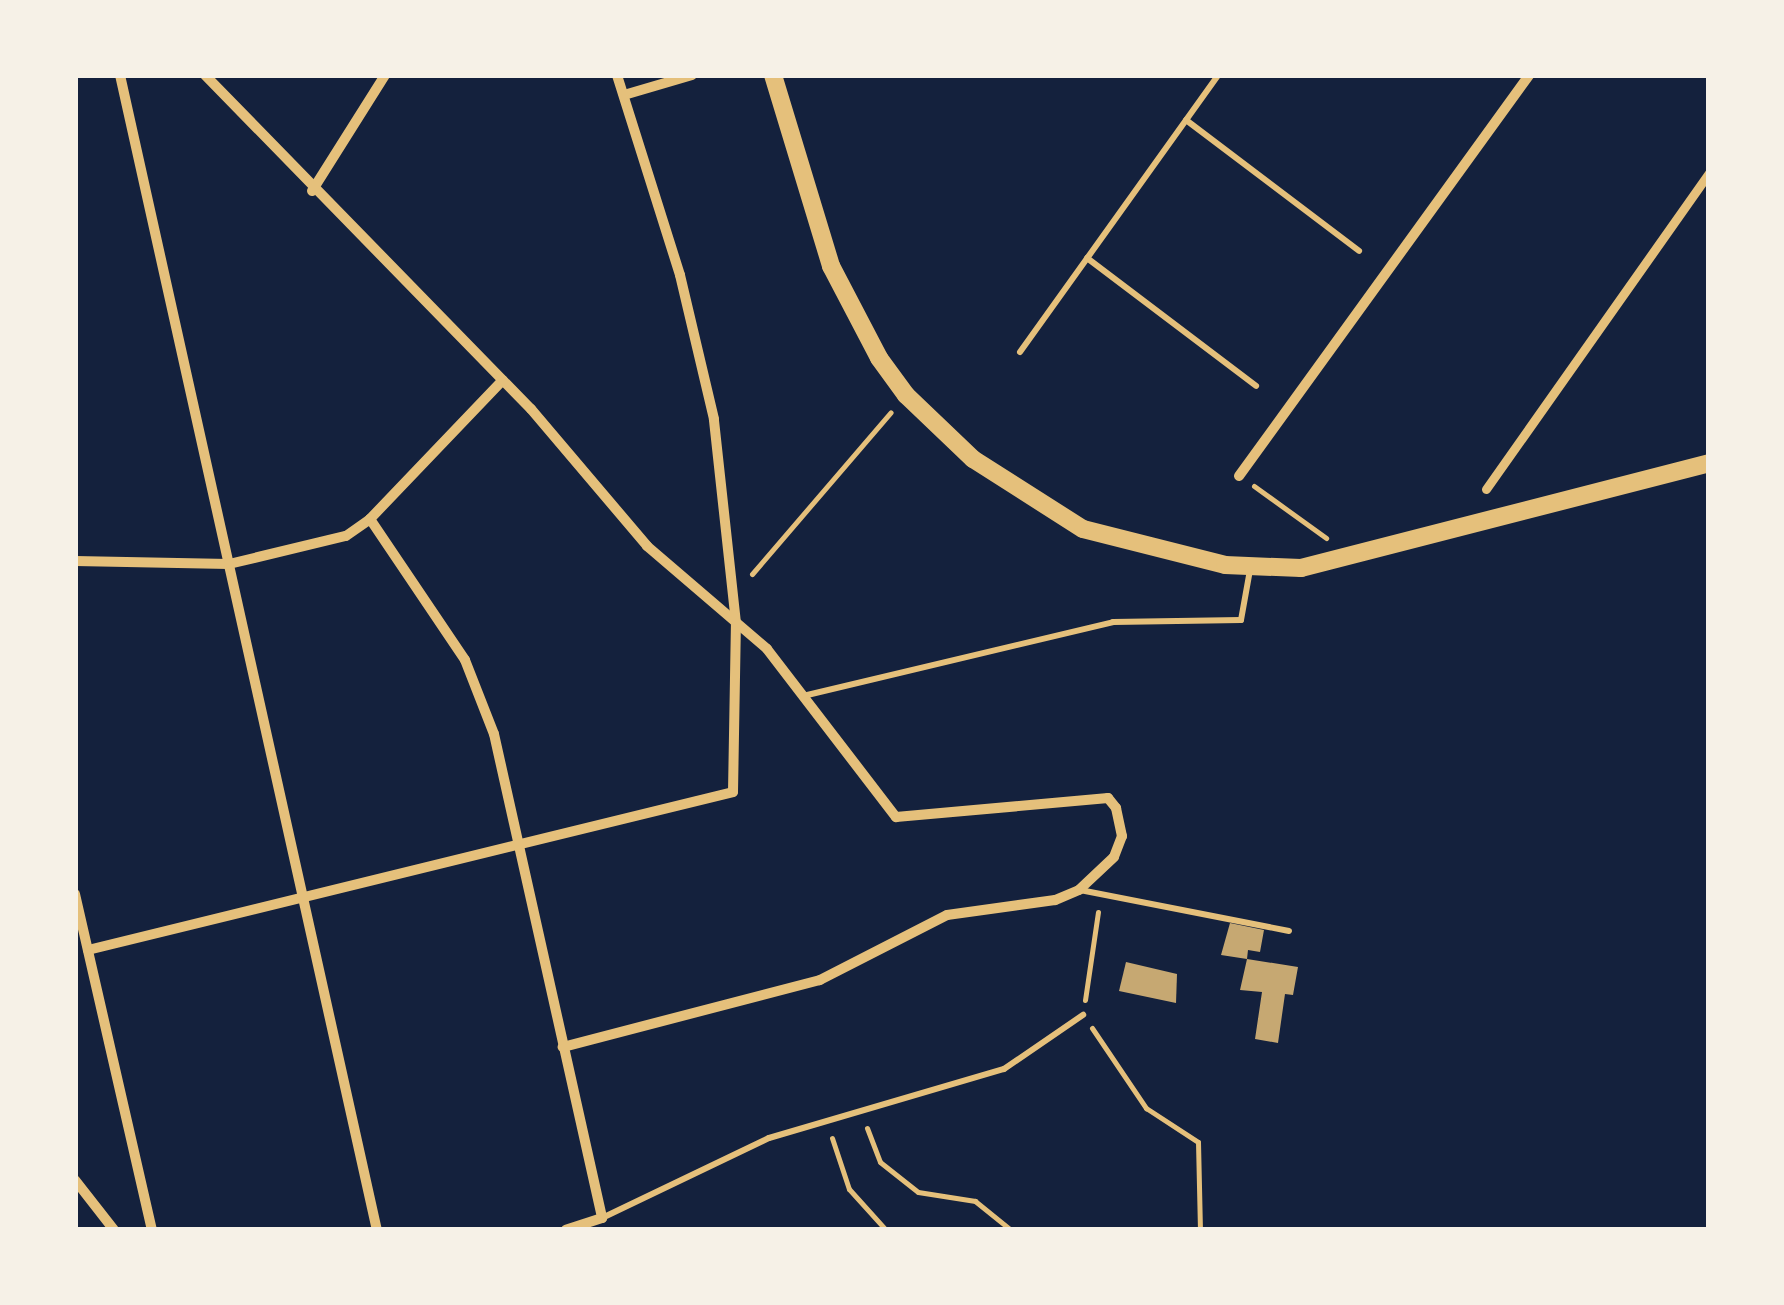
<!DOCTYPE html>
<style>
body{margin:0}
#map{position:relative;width:1784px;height:1305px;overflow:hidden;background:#14213d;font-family:"IBM Plex Sans",sans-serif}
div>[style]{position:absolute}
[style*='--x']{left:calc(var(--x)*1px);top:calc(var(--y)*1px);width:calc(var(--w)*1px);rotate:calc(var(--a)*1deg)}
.building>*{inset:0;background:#c6a872}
.path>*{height:5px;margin:-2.5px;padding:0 2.5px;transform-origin:2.5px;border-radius:2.5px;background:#e5c07b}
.service>*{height:6px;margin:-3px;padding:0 3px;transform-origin:3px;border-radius:3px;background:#e5c07b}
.pedestrian>*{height:9px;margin:-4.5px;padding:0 4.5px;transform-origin:4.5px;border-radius:4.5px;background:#e5c07b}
.minor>*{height:10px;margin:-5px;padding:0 5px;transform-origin:5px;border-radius:5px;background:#e5c07b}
.secondary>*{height:18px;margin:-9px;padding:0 9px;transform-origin:9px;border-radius:9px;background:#e5c07b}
span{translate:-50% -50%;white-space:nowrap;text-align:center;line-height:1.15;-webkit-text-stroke:8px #f6f1e7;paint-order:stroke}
.frame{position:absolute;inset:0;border:78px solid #f6f1e7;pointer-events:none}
</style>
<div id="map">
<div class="building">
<i style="clip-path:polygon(1230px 923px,1264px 930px,1260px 952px,1248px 950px,1247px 959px,1298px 967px,1293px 995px,1285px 994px,1278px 1043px,1255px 1039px,1262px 992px,1240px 990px,1247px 959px,1221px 955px)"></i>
<i style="clip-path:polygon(1126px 962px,1177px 974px,1176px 1003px,1119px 991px)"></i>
</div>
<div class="path">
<i style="--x:1254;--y:486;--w:89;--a:35.8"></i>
<i style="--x:752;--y:574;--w:213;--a:-49.4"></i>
<i style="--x:1085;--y:1000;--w:89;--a:-81.6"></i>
<i style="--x:1092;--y:1028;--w:97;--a:56"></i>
<i style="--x:1146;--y:1108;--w:62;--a:33.2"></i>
<i style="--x:1198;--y:1142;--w:88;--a:88.7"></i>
<i style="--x:867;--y:1128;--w:36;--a:69"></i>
<i style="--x:880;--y:1162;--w:48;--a:38.3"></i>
<i style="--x:918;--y:1192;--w:58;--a:9"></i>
<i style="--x:975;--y:1201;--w:46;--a:38.9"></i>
<i style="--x:832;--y:1138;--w:54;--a:71.6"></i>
<i style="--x:849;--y:1189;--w:55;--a:47.9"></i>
</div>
<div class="service">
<i style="--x:1186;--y:120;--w:217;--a:37.1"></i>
<i style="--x:1087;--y:258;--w:212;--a:37.1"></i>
<i style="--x:1020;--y:352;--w:340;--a:-54.4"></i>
<i style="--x:803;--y:696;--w:319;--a:-13.4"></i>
<i style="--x:1113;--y:622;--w:128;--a:-0.9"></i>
<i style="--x:1241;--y:620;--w:51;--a:-79.8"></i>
<i style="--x:1080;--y:890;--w:213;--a:11.1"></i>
<i style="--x:602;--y:1218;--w:185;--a:-25.6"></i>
<i style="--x:769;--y:1138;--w:245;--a:-16.4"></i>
<i style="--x:1004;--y:1069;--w:96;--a:-34.4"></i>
</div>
<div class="pedestrian">
<i style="--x:1486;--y:489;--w:387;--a:-54.8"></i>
</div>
<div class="minor">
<i style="--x:120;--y:75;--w:1183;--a:77.46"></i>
<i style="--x:205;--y:75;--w:467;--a:45.7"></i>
<i style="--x:531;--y:409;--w:180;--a:49.7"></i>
<i style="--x:647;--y:546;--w:158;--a:40.6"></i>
<i style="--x:767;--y:649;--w:212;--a:52.5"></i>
<i style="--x:896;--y:817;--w:213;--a:-5.1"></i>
<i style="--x:1108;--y:798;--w:13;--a:51"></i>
<i style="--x:1116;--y:808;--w:29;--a:78"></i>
<i style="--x:1122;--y:836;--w:22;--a:111"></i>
<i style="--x:1114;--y:857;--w:48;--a:136.7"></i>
<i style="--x:1079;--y:890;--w:26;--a:157"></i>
<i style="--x:1055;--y:900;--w:109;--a:172.1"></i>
<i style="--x:947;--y:915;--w:143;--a:152.9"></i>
<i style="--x:820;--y:980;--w:266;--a:165.4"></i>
<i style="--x:624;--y:95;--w:71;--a:-16.4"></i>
<i style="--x:312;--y:191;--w:137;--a:-57.8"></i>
<i style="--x:1239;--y:476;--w:495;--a:-54.1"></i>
<i style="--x:370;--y:519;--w:170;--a:56"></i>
<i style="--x:465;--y:660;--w:79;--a:68.6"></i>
<i style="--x:494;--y:734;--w:496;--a:77.4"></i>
<i style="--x:602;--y:1218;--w:38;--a:162"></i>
<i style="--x:75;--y:561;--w:154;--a:1.1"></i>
<i style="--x:229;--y:564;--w:120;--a:-13.5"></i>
<i style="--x:346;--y:536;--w:29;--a:-35"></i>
<i style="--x:370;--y:519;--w:192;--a:-46.3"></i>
<i style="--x:75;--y:894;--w:345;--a:77.1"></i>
<i style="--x:88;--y:950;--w:664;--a:-13.76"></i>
<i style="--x:733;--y:792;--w:169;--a:-89"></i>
<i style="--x:736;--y:623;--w:205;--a:-96.2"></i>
<i style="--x:714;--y:419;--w:148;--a:-103.3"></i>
<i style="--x:680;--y:275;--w:210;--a:-107.5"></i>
<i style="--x:75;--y:1180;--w:63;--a:52"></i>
</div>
<div class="secondary">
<i style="--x:773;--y:75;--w:200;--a:73.1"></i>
<i style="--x:831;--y:266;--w:104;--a:62.4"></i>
<i style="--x:879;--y:358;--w:46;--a:53.9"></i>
<i style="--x:906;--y:395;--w:93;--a:43.7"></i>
<i style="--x:973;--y:459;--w:130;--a:32.5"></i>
<i style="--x:1083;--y:529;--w:146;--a:14.2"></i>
<i style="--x:1225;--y:565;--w:76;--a:2.3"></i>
<i style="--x:1301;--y:568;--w:421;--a:-14.4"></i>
</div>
<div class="frame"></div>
</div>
